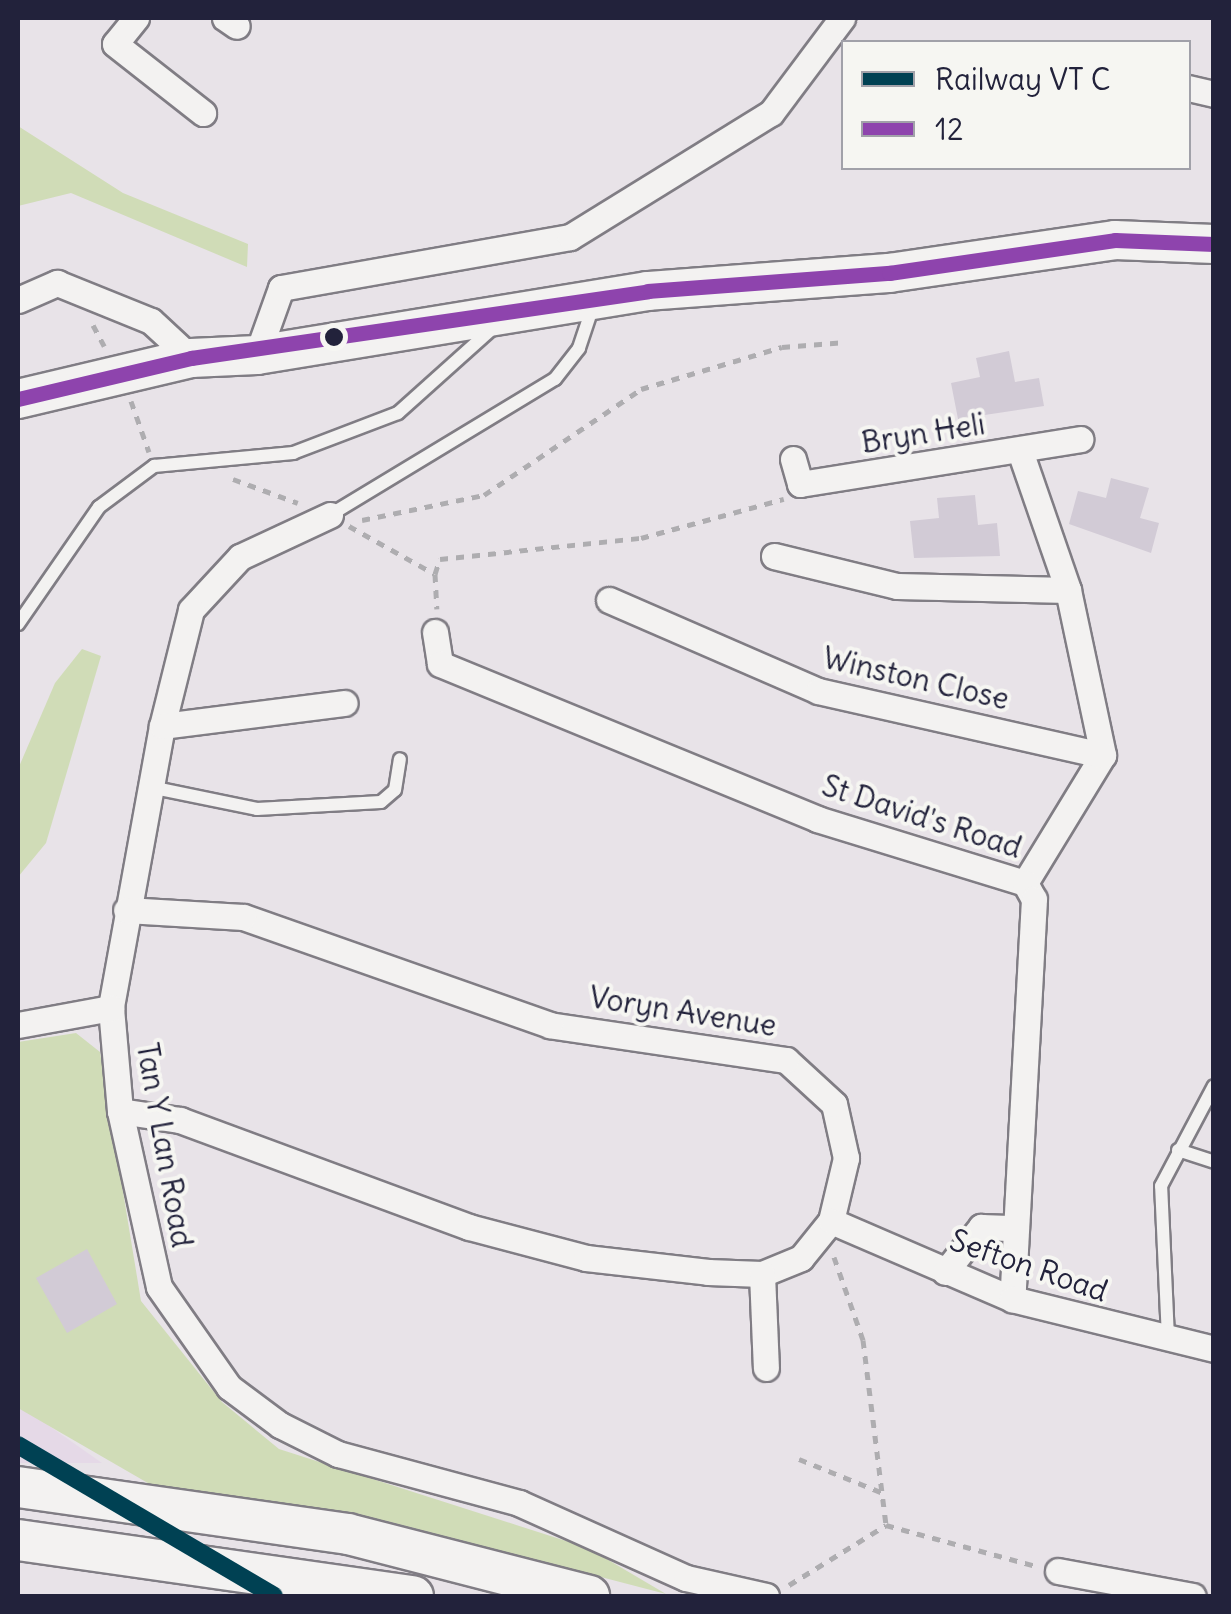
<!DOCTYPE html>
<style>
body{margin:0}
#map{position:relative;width:1231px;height:1614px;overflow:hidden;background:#e8e3e8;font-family:Delius,sans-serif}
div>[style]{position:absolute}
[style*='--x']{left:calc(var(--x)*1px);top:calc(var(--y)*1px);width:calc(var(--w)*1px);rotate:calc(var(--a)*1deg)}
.built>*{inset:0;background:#e5d9e7}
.green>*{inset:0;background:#d0dcb7}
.building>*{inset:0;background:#d2cbd6}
.path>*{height:5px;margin-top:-2.5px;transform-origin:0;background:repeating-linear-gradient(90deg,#aeadb0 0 8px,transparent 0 16px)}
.roads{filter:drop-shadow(2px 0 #807d84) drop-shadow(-2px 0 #807d84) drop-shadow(0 2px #807d84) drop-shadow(0 -2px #807d84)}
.service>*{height:12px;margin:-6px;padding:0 6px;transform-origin:6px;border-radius:6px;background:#f3f2f1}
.minor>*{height:25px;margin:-12.5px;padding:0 12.5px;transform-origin:12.5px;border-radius:12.5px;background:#f3f2f1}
.primary>*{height:38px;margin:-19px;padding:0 19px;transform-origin:19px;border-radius:19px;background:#f3f2f1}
.trunk>*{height:40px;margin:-20px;padding:0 20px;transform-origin:20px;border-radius:20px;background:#f3f2f1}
.bus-1>*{height:15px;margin:-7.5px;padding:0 7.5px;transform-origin:7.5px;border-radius:7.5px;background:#8e44ad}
.rail-1>*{height:18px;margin:-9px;padding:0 9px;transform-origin:9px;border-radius:9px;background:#004153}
.dots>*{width:28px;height:28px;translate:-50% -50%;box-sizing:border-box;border:5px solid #f6f6f2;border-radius:50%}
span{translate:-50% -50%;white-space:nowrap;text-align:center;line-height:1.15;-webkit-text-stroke:8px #f6f6f2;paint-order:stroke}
.street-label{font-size:30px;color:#22223b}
.frame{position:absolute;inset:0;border:20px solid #22223b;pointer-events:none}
.legend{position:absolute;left:841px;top:40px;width:350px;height:130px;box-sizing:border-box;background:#f6f6f2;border:2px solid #a1a1a9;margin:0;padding:12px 18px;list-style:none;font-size:30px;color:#22223b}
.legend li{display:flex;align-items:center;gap:20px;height:50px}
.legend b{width:50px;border:2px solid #a1a1a9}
</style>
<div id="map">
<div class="built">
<i style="clip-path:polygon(18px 1404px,102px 1463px,18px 1463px)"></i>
</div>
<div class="green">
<i style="clip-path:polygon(18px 126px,123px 193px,248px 244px,247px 267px,71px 193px,18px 206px)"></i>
<i style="clip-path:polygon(82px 649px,101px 656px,46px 843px,18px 877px,18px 769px,55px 683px)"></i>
<i style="clip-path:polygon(76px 1033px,100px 1052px,141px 1301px,222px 1402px,279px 1449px,588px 1548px,666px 1594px,386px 1521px,153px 1486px,18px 1408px,18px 1042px)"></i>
</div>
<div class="building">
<i style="clip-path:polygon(1009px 351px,1015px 382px,1039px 378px,1044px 406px,958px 419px,951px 383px,980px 377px,976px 358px)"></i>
<i style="clip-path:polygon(1111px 478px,1149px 488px,1140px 518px,1159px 523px,1151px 553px,1069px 524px,1078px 491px,1106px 498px)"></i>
<i style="clip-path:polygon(975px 495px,978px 525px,997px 523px,1000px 556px,914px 558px,910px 521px,939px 518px,937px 498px)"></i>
<i style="clip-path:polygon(87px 1249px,117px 1304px,67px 1333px,36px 1278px)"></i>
</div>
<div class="path">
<i style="--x:93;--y:325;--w:24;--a:62"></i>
<i style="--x:131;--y:401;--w:54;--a:70.6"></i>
<i style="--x:233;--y:479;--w:69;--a:20.3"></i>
<i style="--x:362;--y:520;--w:125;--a:-11.6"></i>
<i style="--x:484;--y:495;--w:189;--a:-34"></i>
<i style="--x:641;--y:389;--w:147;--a:-16.6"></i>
<i style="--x:782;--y:347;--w:64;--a:-4.5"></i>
<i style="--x:349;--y:526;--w:98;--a:29.2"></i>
<i style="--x:435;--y:574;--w:35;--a:87"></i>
<i style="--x:435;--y:574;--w:16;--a:-72"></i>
<i style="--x:440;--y:559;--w:202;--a:-6"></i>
<i style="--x:641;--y:538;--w:148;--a:-15.3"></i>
<i style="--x:834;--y:1257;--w:88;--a:70.7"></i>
<i style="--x:863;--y:1340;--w:186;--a:82.9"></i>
<i style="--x:799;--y:1459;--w:91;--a:22"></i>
<i style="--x:789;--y:1585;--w:114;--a:-31.7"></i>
<i style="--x:886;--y:1525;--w:156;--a:15.3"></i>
</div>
<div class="roads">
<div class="service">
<i style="--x:330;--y:515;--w:263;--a:-31.2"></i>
<i style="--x:555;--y:379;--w:39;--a:-52"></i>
<i style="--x:579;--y:348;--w:44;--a:-71.6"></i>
<i style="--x:18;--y:624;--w:142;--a:-55.3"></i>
<i style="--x:99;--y:507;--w:69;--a:-36.7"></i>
<i style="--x:154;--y:466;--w:140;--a:-5.3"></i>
<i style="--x:293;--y:453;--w:112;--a:-20.9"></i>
<i style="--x:398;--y:413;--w:130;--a:-41.9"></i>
<i style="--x:150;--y:787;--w:109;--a:11.6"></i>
<i style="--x:257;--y:809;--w:124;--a:-3.2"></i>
<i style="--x:381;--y:802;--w:18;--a:-41"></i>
<i style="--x:395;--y:790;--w:31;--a:-81"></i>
<i style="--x:1178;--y:1150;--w:38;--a:18"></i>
<i style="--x:1168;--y:1338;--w:152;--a:-92.6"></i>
<i style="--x:1161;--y:1186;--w:113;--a:-62.1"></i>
</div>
<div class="minor">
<i style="--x:136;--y:18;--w:33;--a:129"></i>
<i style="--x:115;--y:44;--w:112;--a:38.1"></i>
<i style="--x:225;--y:18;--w:14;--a:34"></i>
<i style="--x:1188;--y:88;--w:27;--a:13"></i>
<i style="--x:18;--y:300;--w:43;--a:-23.6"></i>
<i style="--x:57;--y:283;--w:101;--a:22"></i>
<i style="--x:151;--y:321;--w:54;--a:42.8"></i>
<i style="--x:257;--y:355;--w:71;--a:-70.3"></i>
<i style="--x:281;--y:288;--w:293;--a:-10"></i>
<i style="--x:570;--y:237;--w:236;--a:-31.7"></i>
<i style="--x:771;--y:113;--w:119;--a:-53.2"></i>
<i style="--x:1020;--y:451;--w:147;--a:70.9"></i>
<i style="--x:1068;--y:590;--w:169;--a:78"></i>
<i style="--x:1103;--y:755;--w:150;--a:121.4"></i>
<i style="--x:793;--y:459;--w:26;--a:74"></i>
<i style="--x:800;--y:484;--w:284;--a:-9.1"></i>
<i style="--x:330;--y:515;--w:99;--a:155"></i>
<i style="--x:240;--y:557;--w:72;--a:132.8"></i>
<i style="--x:191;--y:610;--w:120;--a:104"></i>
<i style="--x:162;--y:726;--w:287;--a:100.3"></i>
<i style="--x:111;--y:1008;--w:103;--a:85"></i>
<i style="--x:120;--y:1111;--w:180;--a:77.5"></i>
<i style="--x:159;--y:1287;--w:122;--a:55"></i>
<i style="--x:229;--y:1387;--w:64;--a:36.7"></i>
<i style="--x:280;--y:1425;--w:65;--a:26.6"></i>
<i style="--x:338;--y:1454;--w:188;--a:15.1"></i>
<i style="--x:519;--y:1503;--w:183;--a:24.2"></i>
<i style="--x:686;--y:1578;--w:82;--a:12.7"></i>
<i style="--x:774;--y:556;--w:127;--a:13.7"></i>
<i style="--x:897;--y:586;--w:171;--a:1.3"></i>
<i style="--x:609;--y:600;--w:228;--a:23.5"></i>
<i style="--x:818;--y:691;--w:292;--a:12.7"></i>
<i style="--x:435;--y:632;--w:32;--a:81"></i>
<i style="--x:440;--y:664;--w:408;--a:22.3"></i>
<i style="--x:817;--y:819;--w:218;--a:17.1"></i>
<i style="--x:1025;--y:883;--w:18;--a:61"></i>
<i style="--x:1034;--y:899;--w:401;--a:93.1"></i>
<i style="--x:162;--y:726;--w:184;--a:-7.2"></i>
<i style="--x:18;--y:1025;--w:95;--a:-10.4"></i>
<i style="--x:120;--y:1111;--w:61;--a:8.5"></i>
<i style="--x:180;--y:1120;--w:308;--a:20.3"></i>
<i style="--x:469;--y:1227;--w:121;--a:14.8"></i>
<i style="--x:586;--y:1258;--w:123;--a:6.5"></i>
<i style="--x:708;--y:1272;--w:54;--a:2.1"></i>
<i style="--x:762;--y:1274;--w:42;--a:-22.3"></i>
<i style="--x:801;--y:1258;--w:48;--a:-51"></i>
<i style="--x:831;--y:1221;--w:65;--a:-76.6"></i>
<i style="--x:846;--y:1158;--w:55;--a:-102.5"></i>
<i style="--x:834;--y:1104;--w:65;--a:-137.5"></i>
<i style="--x:786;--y:1060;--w:239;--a:-171.6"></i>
<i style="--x:550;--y:1025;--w:325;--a:-160.6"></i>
<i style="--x:243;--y:917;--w:117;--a:-176.6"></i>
<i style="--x:831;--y:1221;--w:197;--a:23.3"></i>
<i style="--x:1012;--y:1299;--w:208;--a:13.9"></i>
<i style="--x:945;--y:1272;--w:58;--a:-51.3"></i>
<i style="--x:981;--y:1227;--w:35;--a:2"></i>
<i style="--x:762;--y:1274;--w:94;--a:87.6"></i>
<i style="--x:1058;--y:1571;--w:137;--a:10.5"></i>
</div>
<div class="primary">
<i style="--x:18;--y:399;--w:178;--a:-13.3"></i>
<i style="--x:191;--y:358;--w:66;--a:-2.6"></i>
<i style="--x:257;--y:355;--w:396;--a:-9.3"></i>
<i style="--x:648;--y:291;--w:242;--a:-4.3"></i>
<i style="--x:889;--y:273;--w:228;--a:-8.3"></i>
<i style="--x:1115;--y:240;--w:99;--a:2.3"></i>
</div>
<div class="trunk">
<i style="--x:18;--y:1487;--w:333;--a:8.1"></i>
<i style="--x:348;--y:1534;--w:249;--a:14.4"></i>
<i style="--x:18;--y:1540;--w:399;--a:8.1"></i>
</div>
</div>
<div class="bus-1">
<i style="--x:18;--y:399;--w:178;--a:-13.3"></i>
<i style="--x:191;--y:358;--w:462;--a:-8.3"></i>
<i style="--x:648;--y:291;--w:242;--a:-4.3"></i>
<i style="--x:889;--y:273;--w:228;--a:-8.3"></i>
<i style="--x:1115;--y:240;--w:99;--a:2.3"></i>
</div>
<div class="rail-1">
<i style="--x:18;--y:1445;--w:297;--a:30.5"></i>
</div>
<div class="dots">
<i style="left:334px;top:337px;background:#22223b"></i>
</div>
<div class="street-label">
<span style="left:923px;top:433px;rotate:-9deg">Bryn Heli</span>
<span style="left:916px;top:678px;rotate:13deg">Winston Close</span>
<span style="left:922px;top:816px;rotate:18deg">St David's Road</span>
<span style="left:683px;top:1011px;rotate:9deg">Voryn Avenue</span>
<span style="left:165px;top:1145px;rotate:80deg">Tan Y Lan Road</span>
<span style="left:1029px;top:1265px;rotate:19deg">Sefton Road</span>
</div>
<div class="frame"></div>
<ul class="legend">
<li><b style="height:12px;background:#004153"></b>Railway VT C</li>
<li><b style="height:12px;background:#8e44ad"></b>12</li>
</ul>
</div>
